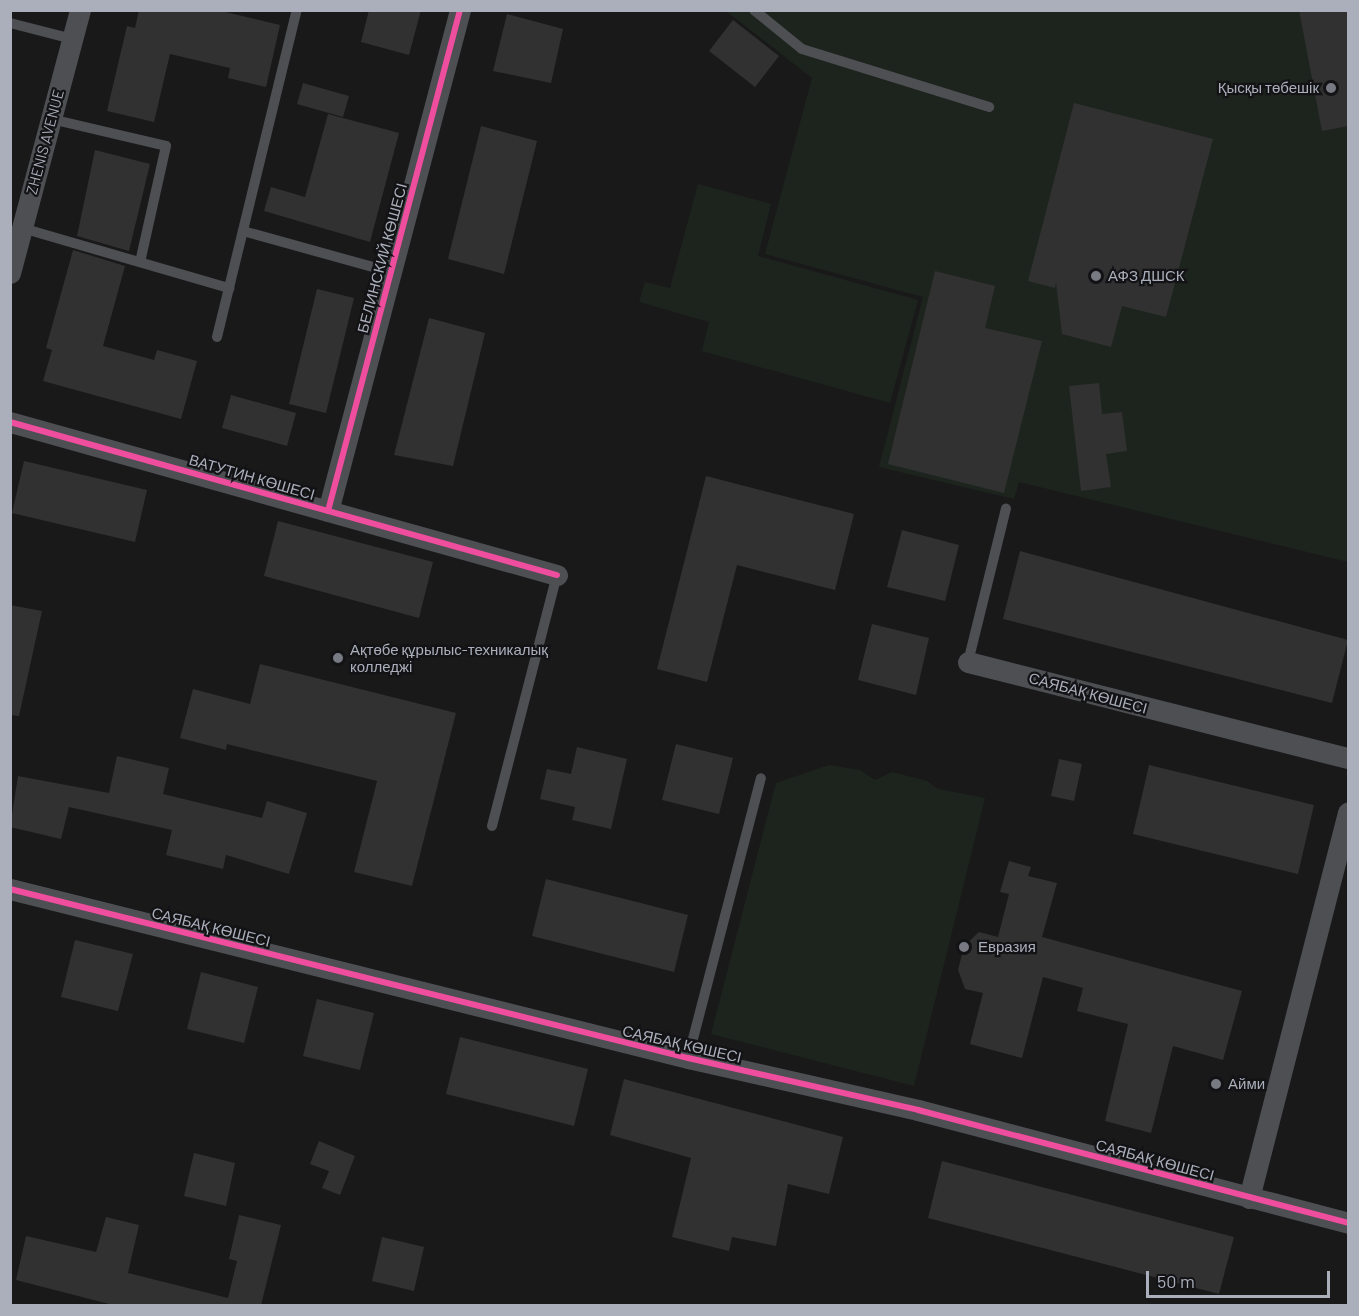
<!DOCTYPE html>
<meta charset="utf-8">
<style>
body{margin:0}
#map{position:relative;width:1359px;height:1316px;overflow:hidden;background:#19191a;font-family:Barlow,sans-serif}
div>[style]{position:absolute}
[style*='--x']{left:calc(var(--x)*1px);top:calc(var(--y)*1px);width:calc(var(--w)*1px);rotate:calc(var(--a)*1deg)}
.green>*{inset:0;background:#1d241e}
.building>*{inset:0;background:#313132}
.service>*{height:10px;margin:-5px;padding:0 5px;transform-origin:5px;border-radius:5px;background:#4d4f53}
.minor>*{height:21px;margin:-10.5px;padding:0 10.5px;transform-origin:10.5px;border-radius:10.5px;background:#4d4f53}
.cycleway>*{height:6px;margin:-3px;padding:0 3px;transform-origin:3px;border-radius:3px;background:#ef4d9e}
.dots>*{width:16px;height:16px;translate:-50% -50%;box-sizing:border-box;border:3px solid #131316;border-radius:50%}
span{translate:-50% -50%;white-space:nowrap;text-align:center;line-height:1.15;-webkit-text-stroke:4.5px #131316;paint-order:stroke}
.poi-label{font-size:15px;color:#aaafbb}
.right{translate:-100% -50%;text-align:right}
.left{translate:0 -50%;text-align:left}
.street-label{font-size:15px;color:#aaafbb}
.frame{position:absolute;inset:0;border:12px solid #aaafbb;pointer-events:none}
.scale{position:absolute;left:1146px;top:1271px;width:184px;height:27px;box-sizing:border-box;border:3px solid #aaafbb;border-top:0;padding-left:8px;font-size:18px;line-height:21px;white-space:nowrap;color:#aaafbb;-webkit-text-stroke:4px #131316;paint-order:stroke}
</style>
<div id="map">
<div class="green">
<i style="clip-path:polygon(726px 11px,1348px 11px,1348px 562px,1019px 482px,1014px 499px,879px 467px,923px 297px,765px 254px,812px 78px)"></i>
<i style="clip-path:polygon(698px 184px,771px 204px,758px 256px,918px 300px,890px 403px,702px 351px,709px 322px,639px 302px,645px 282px,670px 288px)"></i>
<i style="clip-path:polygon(829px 765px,860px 770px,875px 780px,892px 772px,927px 781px,938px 789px,985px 798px,914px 1086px,711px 1034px,776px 783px)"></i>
</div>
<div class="building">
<i style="clip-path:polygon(139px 10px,217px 10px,280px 25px,266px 87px,228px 78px,230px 68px,170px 54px,154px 122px,107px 111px,127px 26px,135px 28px)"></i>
<i style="clip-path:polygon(369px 10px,421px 10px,409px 55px,361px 42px)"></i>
<i style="clip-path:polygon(1299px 10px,1348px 10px,1348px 126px,1322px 131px)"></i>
<i style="clip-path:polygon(507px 14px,563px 29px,551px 83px,493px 71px)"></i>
<i style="clip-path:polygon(733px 20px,779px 56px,755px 87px,709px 51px)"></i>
<i style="clip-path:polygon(303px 83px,349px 96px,343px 117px,297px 104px)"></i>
<i style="clip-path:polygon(1074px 103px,1213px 139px,1166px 317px,1122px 306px,1111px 347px,1062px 334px,1056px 282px,1055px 288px,1028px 281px)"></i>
<i style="clip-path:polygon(328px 114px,399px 133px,370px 242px,264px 211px,271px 187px,305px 197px)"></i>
<i style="clip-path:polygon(481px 126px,537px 141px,504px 274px,448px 259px)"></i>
<i style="clip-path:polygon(95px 150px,150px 164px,129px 251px,77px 236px)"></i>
<i style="clip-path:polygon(73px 250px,125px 266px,103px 346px,154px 360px,157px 350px,197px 361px,181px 419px,43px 381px,52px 350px,46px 348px)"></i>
<i style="clip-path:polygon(935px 271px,995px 286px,985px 328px,1042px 341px,1004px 493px,888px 464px)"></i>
<i style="clip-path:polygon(317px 289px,354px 298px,326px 413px,289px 404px)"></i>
<i style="clip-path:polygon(429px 318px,485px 333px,453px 466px,394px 455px)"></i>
<i style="clip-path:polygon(1099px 383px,1102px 414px,1122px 412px,1127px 451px,1106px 454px,1111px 487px,1081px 491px,1069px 386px)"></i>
<i style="clip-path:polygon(231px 395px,296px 413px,287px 446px,222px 428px)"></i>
<i style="clip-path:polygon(24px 461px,147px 490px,135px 542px,12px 513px)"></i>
<i style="clip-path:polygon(706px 476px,854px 514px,835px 590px,737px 565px,707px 682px,657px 669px)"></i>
<i style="clip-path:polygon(278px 521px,433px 562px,419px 618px,264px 576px)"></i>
<i style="clip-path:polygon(902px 530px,959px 545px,945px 601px,887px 587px)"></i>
<i style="clip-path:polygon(1020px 551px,1348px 640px,1332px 703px,1003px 619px)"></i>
<i style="clip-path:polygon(10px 605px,42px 611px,19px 716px,10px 715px)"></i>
<i style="clip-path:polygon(872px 624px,929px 638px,916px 695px,858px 680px)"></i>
<i style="clip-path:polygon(260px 664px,456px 713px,412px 886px,354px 872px,377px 781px,227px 744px,226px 750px,180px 738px,193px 689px,250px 704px)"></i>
<i style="clip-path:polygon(676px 744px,733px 758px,719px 814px,662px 800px)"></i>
<i style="clip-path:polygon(577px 747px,627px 759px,611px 829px,572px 820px,575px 807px,540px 799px,547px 769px,571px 774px)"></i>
<i style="clip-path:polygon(117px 756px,169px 768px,163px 794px,262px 818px,267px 801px,307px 813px,289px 874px,226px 855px,223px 869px,166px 855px,172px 830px,69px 807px,61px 839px,10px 827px,18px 776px,109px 793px)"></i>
<i style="clip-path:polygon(1059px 759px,1082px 764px,1074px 801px,1051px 796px)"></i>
<i style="clip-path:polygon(1149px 765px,1314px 805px,1298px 874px,1133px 834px)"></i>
<i style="clip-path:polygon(1009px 861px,1031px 867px,1028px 876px,1057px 883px,1042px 937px,1242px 991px,1223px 1060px,1173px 1046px,1151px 1133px,1105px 1121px,1128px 1024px,1077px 1011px,1083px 988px,1043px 977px,1022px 1058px,970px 1044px,983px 993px,965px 989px,958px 970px,964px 946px,979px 932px,998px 937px,1009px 894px,1000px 892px)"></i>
<i style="clip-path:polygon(546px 879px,688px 915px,674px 972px,532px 936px)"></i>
<i style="clip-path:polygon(75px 940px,133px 954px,118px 1011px,61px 997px)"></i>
<i style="clip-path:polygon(201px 972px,258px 987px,244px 1043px,187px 1029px)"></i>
<i style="clip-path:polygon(317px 999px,374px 1013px,360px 1070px,303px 1056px)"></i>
<i style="clip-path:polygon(460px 1037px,588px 1069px,574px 1126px,446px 1094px)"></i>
<i style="clip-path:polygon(624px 1079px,843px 1137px,829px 1194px,788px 1184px,776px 1246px,732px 1237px,729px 1251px,672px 1237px,691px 1158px,610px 1135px)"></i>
<i style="clip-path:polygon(319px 1141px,355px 1156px,340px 1195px,322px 1188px,329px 1171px,310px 1164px)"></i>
<i style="clip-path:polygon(194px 1153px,235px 1163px,226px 1206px,184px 1196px)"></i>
<i style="clip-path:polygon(942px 1161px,1234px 1237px,1219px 1294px,928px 1218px)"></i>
<i style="clip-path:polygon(239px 1215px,281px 1225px,261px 1305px,113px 1305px,16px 1280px,26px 1236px,96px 1252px,106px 1217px,139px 1225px,128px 1273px,228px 1298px,237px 1261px,229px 1259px)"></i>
<i style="clip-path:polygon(382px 1237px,424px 1247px,414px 1291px,372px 1281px)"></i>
</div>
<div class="service">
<i style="--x:754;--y:10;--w:62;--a:39.1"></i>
<i style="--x:802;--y:49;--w:196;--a:17.2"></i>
<i style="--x:10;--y:23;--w:65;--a:14.3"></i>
<i style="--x:51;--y:119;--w:118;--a:13.2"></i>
<i style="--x:166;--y:146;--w:119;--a:102.6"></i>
<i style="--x:22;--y:228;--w:216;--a:16.2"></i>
<i style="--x:243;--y:231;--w:154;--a:15.5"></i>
<i style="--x:217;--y:337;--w:337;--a:-76.3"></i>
<i style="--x:968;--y:662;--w:158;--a:-76.1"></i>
<i style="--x:492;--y:826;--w:259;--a:-75.5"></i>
<i style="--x:688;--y:1058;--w:289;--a:-75.4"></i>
</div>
<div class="minor">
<i style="--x:10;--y:273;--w:272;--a:-75.1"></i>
<i style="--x:10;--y:422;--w:568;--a:15.63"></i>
<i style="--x:328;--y:511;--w:518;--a:-75.24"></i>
<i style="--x:968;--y:662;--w:392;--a:14.2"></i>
<i style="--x:10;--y:889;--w:699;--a:14"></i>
<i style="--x:688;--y:1058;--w:236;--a:12.7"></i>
<i style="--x:918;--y:1110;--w:445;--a:14.7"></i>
<i style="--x:1249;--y:1198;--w:398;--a:-75.6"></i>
</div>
<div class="cycleway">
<i style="--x:10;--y:422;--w:568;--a:15.63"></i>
<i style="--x:328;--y:511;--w:518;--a:-75.24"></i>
<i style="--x:10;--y:889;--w:699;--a:14"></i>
<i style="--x:688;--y:1058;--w:236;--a:12.7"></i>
<i style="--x:918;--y:1110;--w:445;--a:14.7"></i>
</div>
<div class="dots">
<i style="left:1331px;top:88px;background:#777a83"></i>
<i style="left:1096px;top:276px;background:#777a83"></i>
<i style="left:338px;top:658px;background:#777a83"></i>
<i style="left:964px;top:947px;background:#777a83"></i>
<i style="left:1216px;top:1084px;background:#777a83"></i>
</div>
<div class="poi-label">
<span class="right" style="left:1319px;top:88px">Қысқы төбешік</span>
<span class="left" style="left:1108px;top:276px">АФЗ ДШСК</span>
<span class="left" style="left:350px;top:658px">Ақтөбе құрылыс-техникалық<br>колледжі</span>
<span class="left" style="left:978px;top:947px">Евразия</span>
<span class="left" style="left:1228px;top:1084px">Айми</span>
</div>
<div class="street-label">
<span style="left:45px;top:142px;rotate:-75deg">ZHENIS AVENUE</span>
<span style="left:382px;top:258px;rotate:-75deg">БЕЛИНСКИЙ КӨШЕСІ</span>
<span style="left:252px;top:477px;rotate:16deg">ВАТУТИН КӨШЕСІ</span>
<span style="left:1088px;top:693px;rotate:15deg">САЯБАҚ КӨШЕСІ</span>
<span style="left:211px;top:927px;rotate:14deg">САЯБАҚ КӨШЕСІ</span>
<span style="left:682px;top:1044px;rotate:13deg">САЯБАҚ КӨШЕСІ</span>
<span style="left:1155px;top:1160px;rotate:15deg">САЯБАҚ КӨШЕСІ</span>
</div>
<div class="frame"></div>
<div class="scale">50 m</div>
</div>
